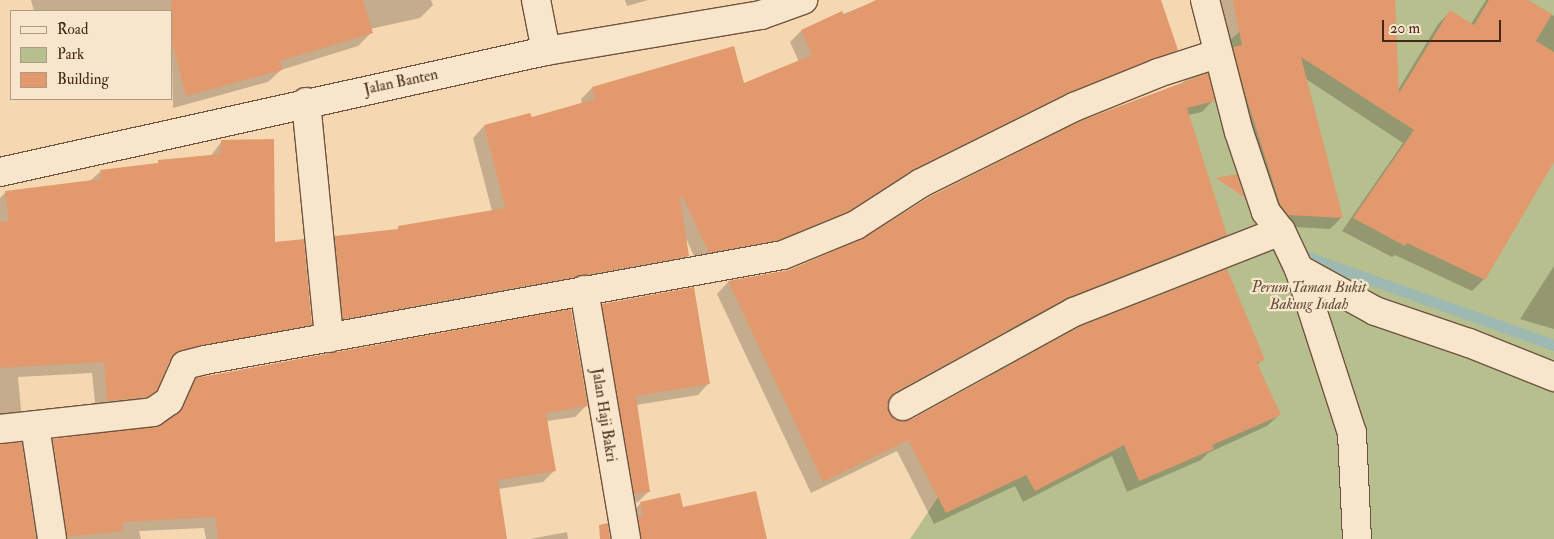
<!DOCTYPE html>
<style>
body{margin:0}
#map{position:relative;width:1554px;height:539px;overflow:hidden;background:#f5d8b1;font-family:"IM FELL Double Pica",serif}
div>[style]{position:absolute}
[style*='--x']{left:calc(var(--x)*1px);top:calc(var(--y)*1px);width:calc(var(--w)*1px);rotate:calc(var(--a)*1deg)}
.green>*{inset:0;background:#b8bf8e}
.shadow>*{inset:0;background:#0003}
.stream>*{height:11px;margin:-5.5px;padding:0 5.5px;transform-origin:5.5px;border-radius:5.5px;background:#9db9b1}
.building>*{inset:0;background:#e2996d}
.roads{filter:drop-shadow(1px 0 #70533e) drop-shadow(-1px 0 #70533e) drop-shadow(0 1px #70533e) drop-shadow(0 -1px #70533e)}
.street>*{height:28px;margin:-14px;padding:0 14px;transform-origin:14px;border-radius:14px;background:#f8e6cc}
.secondary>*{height:28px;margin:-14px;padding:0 14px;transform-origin:14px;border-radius:14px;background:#f8e6cc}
span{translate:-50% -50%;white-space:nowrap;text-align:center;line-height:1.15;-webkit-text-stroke:4.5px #f8e6cc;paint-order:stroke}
.street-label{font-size:15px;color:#442717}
.park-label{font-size:15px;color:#614d35;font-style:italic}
.legend{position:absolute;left:10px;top:10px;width:162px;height:90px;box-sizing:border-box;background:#f8e6cc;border:1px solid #b09a84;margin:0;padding:6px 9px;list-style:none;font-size:15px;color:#442717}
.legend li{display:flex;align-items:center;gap:10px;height:25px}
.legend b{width:25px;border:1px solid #b09a84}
.scale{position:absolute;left:1382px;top:20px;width:119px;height:22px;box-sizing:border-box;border:2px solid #442717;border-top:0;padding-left:6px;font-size:15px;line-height:18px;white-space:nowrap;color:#442717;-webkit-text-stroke:4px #f8e6cc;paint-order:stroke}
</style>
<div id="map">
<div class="green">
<i style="clip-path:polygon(1275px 0,1554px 0,1554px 539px,910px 539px,957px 469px,1054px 197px)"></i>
</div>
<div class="shadow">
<i style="clip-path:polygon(31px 0,431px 0,433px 5px,420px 18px,370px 29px,371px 33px,358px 46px,281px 70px,268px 82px,173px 108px,171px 11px,34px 11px)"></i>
<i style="clip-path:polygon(625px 0,648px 0,627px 6px)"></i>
<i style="clip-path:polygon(878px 0,1158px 0,1176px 50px,1165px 61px,836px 222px,766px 251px,697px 263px,686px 238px,688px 256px,676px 267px,332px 330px,324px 249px,335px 237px,395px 230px,492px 211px,473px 138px,484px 126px,530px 114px,531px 119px,582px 104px,581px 99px,592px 88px,743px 85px,799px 62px,790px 42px,801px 31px)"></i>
<i style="clip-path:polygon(1219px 0,1394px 0,1398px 90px,1438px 24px,1450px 12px,1471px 24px,1486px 0,1526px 0,1554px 16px,1554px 159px,1484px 279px,1472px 291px,1395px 255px,1392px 257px,1342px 231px,1403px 143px,1306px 79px,1342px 217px,1330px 229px,1276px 226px)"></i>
<i style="clip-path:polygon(1213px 100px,1202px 112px,1188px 115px,1226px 235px,1214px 247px,1054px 310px,890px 400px,886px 406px,895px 421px,910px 421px,1263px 359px,1257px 365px,1279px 415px,1267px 426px,1208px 453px,1201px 460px,1127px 492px,1112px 456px,1023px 502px,1015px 486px,934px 524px,897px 451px,811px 493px,717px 294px,728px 282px,789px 271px,863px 241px,1081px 122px)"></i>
<i style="clip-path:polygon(222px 141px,311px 324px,299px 336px,168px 361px,155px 390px,143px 402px,96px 413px,92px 373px,18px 377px,21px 410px,9px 422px,0 424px,0 198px,6px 192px,90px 181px,100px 172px,210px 157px)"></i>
<i style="clip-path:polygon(1554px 266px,1554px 329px,1520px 319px)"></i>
<i style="clip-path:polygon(603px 305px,708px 384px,698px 395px,636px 405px,649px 491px,638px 502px,624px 504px,592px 316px)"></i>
<i style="clip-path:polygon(197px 379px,586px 406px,575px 417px,547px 421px,554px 471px,543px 482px,498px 489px,506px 539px,206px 539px,204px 528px,139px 531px,141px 539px,62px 539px,42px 451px,53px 440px,162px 426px,174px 417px,185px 391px)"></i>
<i style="clip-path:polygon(0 444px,21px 444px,37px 539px,0 539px)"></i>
<i style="clip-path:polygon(641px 503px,682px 508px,765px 539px,636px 539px,630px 514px)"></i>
<i style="clip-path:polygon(567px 532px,568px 539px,530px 539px)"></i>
</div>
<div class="stream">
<i style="--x:1294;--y:252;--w:276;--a:19.7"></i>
</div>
<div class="building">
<i style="clip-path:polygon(171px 0,363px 0,373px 33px,280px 61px,282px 70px,186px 96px,171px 39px)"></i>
<i style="clip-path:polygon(876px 0,1161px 0,1178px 50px,1067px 93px,914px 169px,849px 211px,779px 240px,709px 253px,683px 197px,680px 198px,689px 256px,343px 319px,335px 236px,398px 229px,398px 226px,505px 208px,484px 125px,530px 113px,532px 117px,595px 99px,592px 87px,734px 46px,744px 83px,812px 55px,801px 30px,842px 11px,844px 15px)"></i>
<i style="clip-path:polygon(1233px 0,1395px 0,1399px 93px,1450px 10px,1474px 25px,1489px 0,1528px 0,1552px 14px,1536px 41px,1554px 52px,1554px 162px,1485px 280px,1407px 243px,1405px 246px,1353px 218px,1414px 130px,1301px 57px,1343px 218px,1288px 215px,1280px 204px,1245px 93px,1233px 47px,1242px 45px)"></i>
<i style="clip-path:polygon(1208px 73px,1215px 101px,1187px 108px,1227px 235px,1067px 298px,895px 392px,887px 406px,895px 420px,910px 420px,1081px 326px,1227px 269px,1265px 360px,1257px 363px,1281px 415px,1212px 445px,1214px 449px,1139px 481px,1124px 445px,1035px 491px,1026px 475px,946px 513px,908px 440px,823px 482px,728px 281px,789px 270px,862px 239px,929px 197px,1080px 121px)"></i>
<i style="clip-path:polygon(274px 139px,275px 242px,304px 239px,312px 325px,181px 350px,171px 358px,157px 391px,147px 397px,107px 401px,104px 362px,0 368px,0 222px,9px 221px,5px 191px,101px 179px,100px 170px,158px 163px,158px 160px,221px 154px,221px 140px)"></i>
<i style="clip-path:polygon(1237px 174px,1244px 197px,1216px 178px)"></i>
<i style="clip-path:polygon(694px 287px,710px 384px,636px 396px,650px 492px,634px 494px,602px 304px)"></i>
<i style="clip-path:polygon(571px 309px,588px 406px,546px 413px,556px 471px,498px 480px,507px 539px,218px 539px,215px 517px,122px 522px,123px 531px,67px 537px,53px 439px,161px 425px,183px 408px,196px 378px)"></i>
<i style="clip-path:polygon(22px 442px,36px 539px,0 539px,0 444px)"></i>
<i style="clip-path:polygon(756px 491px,767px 539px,641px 539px,638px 517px,643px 516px,640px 502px,680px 493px,683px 507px)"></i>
<i style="clip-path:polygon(608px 523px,610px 539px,600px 539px,599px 525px)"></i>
</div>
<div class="roads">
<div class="street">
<i style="--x:536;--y:0;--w:52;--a:78.9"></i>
<i style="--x:1205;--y:0;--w:136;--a:75.6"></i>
<i style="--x:1239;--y:132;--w:84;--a:71.4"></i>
<i style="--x:1266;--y:212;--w:24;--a:52"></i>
<i style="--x:1281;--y:231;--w:42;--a:64.7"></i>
<i style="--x:1299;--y:269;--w:87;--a:28.9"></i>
<i style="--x:1375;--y:311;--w:99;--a:18.8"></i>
<i style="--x:1469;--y:343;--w:92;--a:21.8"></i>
<i style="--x:306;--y:102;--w:237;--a:84.4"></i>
<i style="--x:1299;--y:269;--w:172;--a:72.1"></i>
<i style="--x:1352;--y:433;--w:106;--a:87.3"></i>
<i style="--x:584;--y:290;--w:253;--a:80.4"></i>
<i style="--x:903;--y:406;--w:195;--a:-28.8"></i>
<i style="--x:1074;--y:312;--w:222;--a:-21.4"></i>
<i style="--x:35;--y:426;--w:114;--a:81.4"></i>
<i style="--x:0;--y:429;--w:154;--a:-6.3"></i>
<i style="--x:153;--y:412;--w:19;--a:-35"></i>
<i style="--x:169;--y:401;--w:39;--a:-66"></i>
<i style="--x:185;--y:365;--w:21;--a:-14"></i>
<i style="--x:205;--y:360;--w:587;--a:-10.3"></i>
<i style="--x:783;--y:255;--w:79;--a:-22.3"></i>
<i style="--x:856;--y:225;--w:77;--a:-32.9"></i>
<i style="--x:921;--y:183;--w:171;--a:-26.4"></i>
<i style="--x:1074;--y:107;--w:91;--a:-22"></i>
<i style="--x:1158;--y:73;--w:62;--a:-17.9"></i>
</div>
<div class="secondary">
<i style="--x:0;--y:172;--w:559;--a:-12.5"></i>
<i style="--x:546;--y:51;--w:218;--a:-9.5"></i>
<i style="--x:761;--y:15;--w:45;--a:-19.7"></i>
</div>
</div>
<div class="street-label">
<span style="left:401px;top:82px;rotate:-12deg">Jalan Banten</span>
<span style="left:604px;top:415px;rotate:81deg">Jalan Haji Bakri</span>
</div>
<div class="park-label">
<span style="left:1309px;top:296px">Perum Taman Bukit<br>Bakung Indah</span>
</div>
<ul class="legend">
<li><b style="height:6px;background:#f8e6cc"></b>Road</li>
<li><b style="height:14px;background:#b8bf8e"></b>Park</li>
<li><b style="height:14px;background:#e2996d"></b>Building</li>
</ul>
<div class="scale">20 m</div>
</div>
